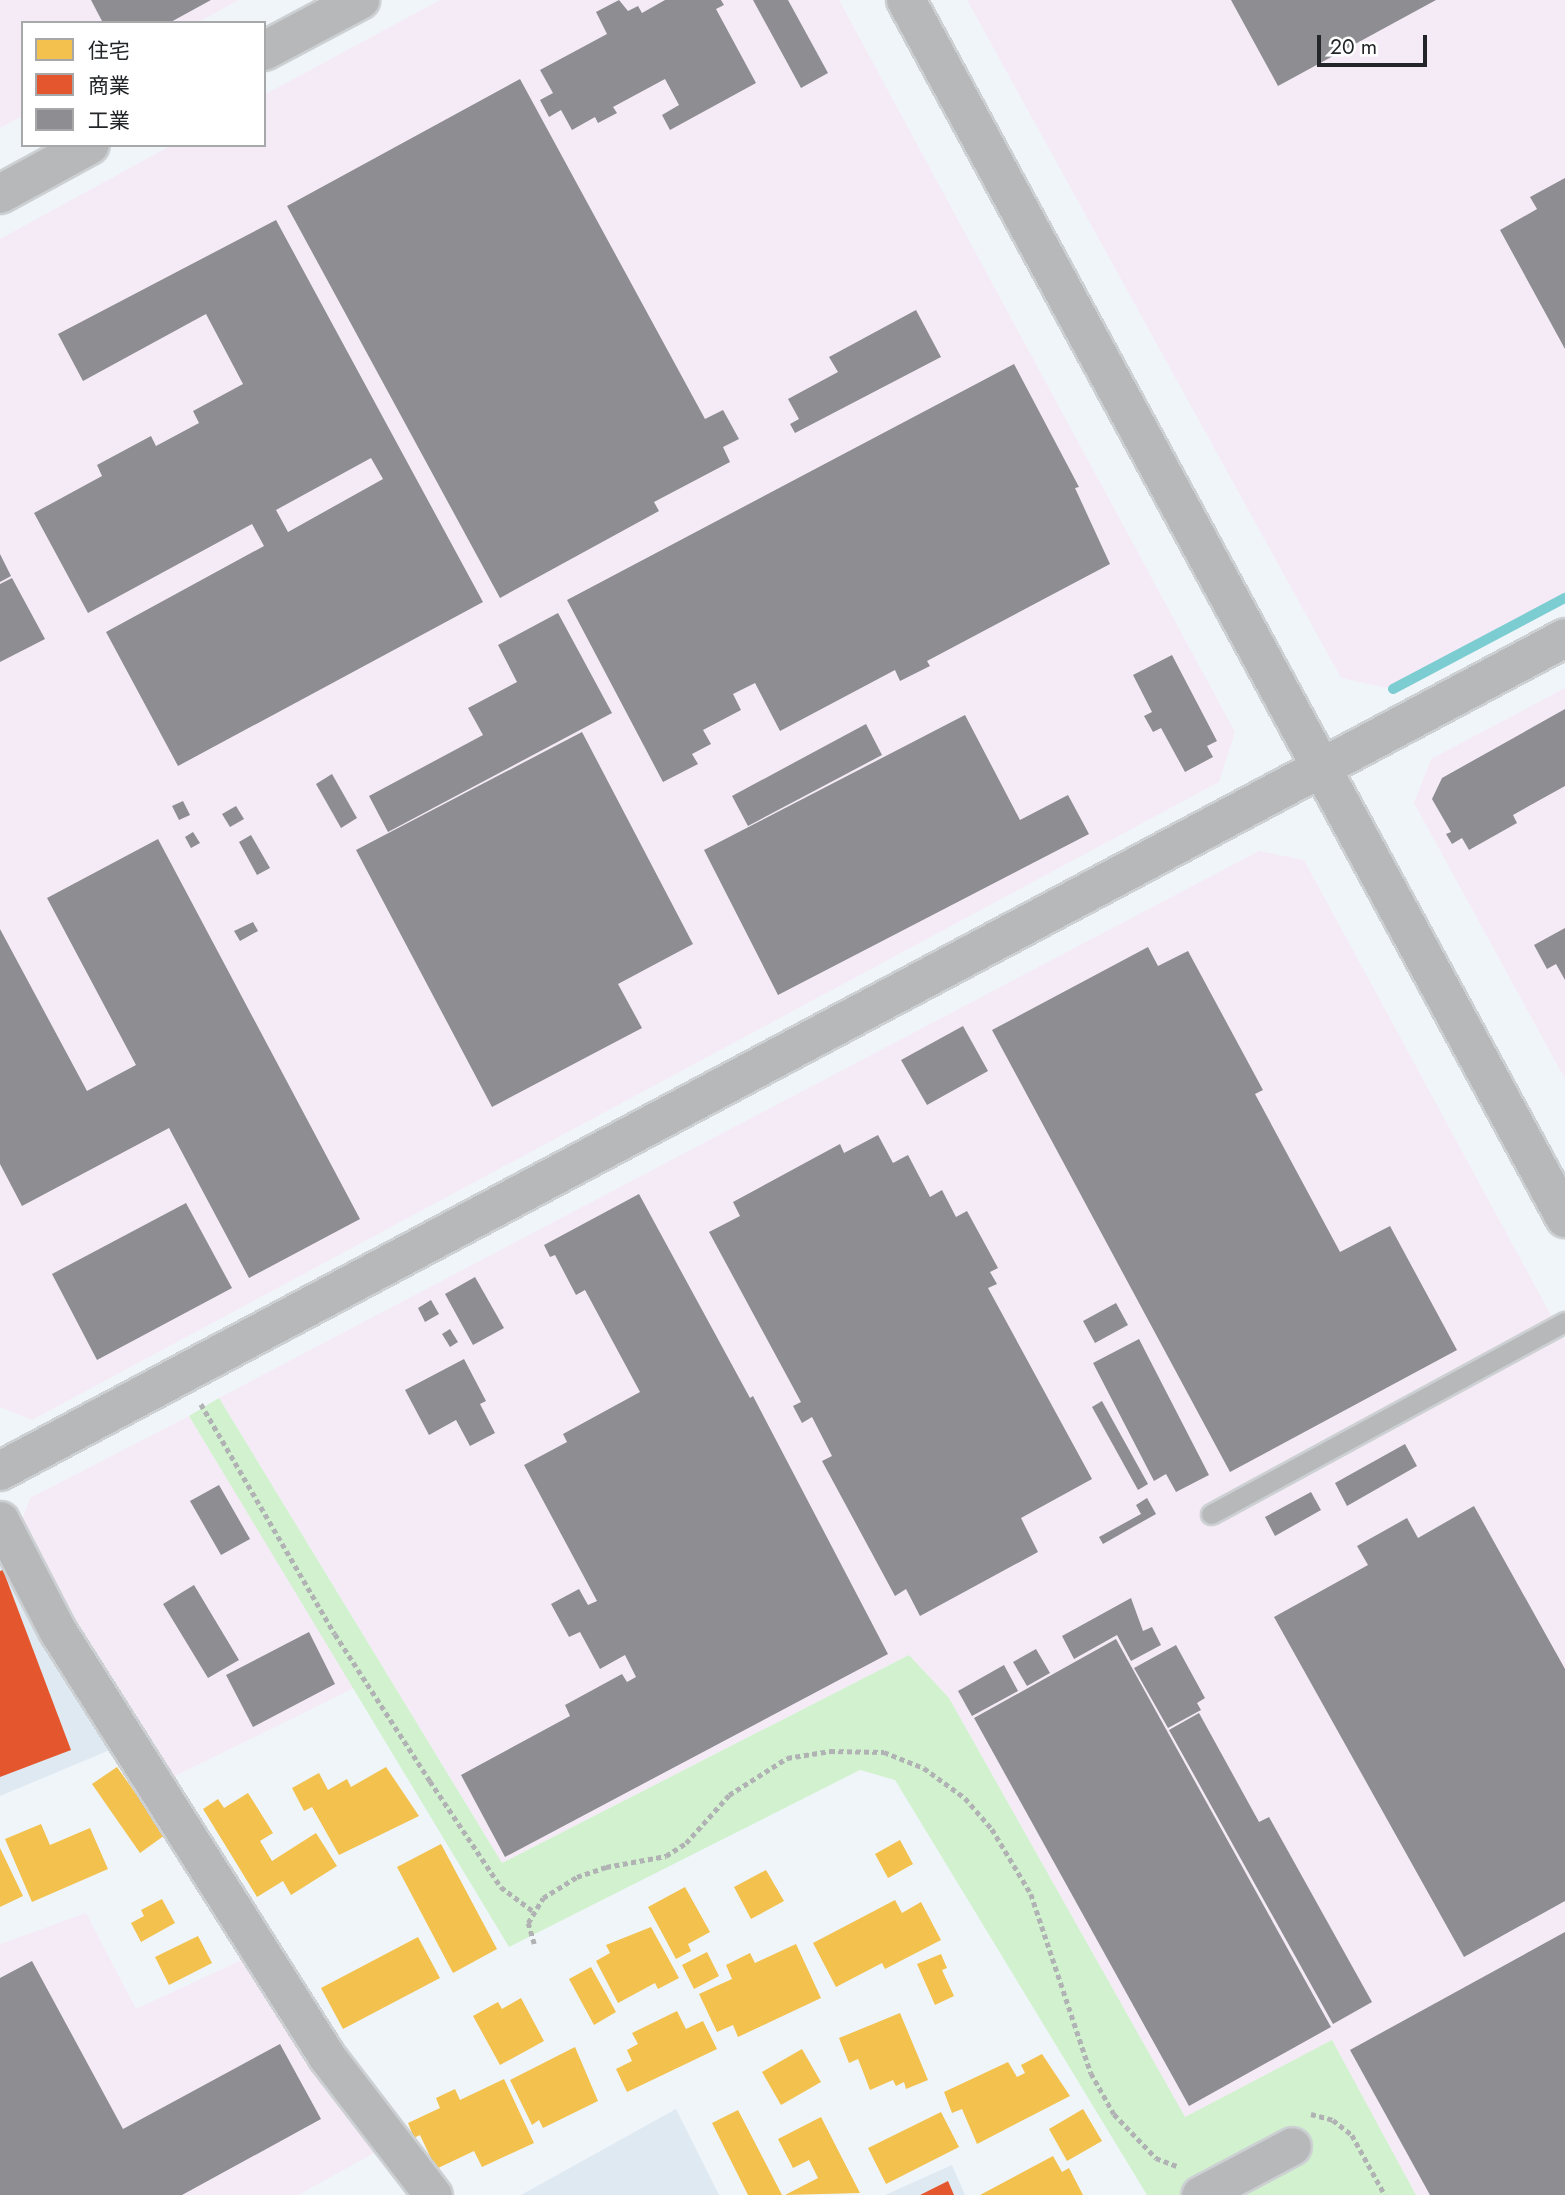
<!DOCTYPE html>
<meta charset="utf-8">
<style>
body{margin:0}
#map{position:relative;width:1565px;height:2195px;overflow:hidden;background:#f0f5fa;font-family:Jost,"Noto Sans JP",sans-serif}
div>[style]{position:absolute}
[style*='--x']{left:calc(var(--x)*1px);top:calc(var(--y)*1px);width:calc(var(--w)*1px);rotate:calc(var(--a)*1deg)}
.built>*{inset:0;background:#dfe9f2}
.industrial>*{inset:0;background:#f5ebf6}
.green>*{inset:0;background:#d2f2cf}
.homes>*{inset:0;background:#f2c14e}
.shops>*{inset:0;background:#e4572e}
.industry>*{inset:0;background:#8d8d92}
.stream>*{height:10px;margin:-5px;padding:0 5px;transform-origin:5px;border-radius:5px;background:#7bcdd1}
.path>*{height:4.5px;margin-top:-2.25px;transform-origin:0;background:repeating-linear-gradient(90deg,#b0b2b3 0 5px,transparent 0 8.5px)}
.roads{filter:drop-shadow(2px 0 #ccd0d3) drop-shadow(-2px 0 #ccd0d3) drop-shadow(0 2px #ccd0d3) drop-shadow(0 -2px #ccd0d3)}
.service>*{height:19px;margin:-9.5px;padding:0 9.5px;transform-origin:9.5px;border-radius:9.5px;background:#b7b8b9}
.minor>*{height:37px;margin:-18.5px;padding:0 18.5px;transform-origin:18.5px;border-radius:18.5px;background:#b7b8b9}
.tertiary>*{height:38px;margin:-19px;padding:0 19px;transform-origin:19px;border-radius:19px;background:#b7b8b9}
span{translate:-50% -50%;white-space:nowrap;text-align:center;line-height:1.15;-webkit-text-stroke:7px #fff;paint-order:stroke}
.legend{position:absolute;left:21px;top:21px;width:245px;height:126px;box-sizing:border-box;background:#fff;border:2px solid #a7a8a9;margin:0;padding:9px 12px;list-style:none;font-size:21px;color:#232628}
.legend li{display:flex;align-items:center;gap:14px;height:35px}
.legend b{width:35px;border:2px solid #a7a8a9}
.scale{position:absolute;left:1317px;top:35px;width:110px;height:32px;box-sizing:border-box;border:4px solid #232628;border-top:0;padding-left:9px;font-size:21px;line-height:24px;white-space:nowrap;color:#232628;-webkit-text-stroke:5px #fff;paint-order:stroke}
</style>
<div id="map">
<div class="built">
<i style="clip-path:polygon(0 1552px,117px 1747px,0 1796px)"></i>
<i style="clip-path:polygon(676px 2109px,719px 2195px,521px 2195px)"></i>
<i style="clip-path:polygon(952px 2165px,965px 2195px,885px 2195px)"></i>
</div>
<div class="industrial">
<i style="clip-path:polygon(0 0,239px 0,197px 23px,23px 23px,23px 116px,0 128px)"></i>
<i style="clip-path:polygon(440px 0,839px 0,1235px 732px,1219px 782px,32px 1420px,0 1407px,0 239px,172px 145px,264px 145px,264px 95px)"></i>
<i style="clip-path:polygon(967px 0,1565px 0,1565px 593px,1387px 688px,1341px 678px)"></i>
<i style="clip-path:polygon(1565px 688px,1565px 1079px,1414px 803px,1431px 759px)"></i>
<i style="clip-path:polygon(1259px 851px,1304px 860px,1565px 1341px,1565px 2195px,1416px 2195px,1332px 2041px,1185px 2118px,949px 1698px,909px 1655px,502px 1863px,219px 1398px)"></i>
<i style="clip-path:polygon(189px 1416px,356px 1687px,173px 1777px,75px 1627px,20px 1526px,30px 1498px)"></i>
<i style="clip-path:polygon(86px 1913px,136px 2009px,246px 1958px,376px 2152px,298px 2195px,0 2195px,0 1944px)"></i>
</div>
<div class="green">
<i style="clip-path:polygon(219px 1398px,502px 1863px,909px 1655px,949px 1698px,1185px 2117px,1332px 2040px,1416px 2195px,1246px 2195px,1239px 2183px,1295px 2135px,1181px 2195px,1147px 2195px,895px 1780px,860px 1770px,509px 1947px,189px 1416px)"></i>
</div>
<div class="homes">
<i style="clip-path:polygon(117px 1767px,165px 1835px,140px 1853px,92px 1784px)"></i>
<i style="clip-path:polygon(386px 1767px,419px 1816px,339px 1855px,312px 1807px,304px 1811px,292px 1788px,319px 1773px,328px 1790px,347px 1779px,351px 1787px)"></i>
<i style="clip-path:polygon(248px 1793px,273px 1833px,260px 1841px,272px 1861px,316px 1833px,337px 1866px,291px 1895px,283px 1881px,257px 1897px,203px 1809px,218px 1799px,224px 1808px)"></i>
<i style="clip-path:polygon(41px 1824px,50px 1845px,90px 1828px,108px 1869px,32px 1902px,5px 1839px)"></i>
<i style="clip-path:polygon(900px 1840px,913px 1864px,888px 1878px,875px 1854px)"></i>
<i style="clip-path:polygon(441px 1844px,497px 1949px,453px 1973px,397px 1867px)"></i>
<i style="clip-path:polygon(0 1848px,23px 1896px,0 1907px)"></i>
<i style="clip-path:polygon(766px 1870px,784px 1901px,751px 1919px,734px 1887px)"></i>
<i style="clip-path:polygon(685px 1887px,710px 1932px,688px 1944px,691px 1951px,676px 1959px,648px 1907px)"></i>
<i style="clip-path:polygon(162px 1899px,175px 1923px,141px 1942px,131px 1923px,144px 1916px,141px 1910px)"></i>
<i style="clip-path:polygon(895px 1900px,902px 1913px,921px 1902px,941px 1940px,885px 1969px,882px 1963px,836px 1987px,813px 1943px)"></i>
<i style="clip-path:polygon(651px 1927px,679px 1978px,658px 1989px,655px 1983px,618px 2003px,596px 1961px,610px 1953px,606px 1945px)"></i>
<i style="clip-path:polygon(198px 1936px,212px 1963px,169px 1985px,155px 1957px)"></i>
<i style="clip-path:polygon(418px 1937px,440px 1978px,343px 2029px,321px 1988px)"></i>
<i style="clip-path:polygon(796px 1944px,821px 1998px,738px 2037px,733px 2025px,717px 2032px,699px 1994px,732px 1979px,726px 1965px,750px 1953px,755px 1963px)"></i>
<i style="clip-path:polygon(707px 1952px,719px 1976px,694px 1989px,682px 1965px)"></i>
<i style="clip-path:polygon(941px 1954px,947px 1968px,942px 1970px,954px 1996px,935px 2005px,917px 1964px)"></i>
<i style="clip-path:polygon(591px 1967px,616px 2012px,594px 2025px,569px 1979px)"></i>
<i style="clip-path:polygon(521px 1998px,544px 2041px,500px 2065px,473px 2016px,498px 2002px,502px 2009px)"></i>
<i style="clip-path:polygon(677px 2011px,686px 2029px,703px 2021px,717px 2049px,627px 2092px,616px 2069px,632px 2061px,627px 2050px,638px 2044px,632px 2033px)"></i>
<i style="clip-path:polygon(900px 2013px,928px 2080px,906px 2089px,904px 2082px,896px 2086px,893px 2080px,870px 2090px,858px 2059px,849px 2063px,839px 2038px)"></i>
<i style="clip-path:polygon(575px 2047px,598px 2101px,543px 2128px,539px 2120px,532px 2125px,510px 2080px)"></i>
<i style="clip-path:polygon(802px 2049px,821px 2082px,781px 2105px,762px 2072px)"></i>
<i style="clip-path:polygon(1042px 2054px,1070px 2096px,977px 2144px,962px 2109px,952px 2113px,944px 2092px,1008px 2062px,1017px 2077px,1025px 2073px,1021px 2065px)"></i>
<i style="clip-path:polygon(504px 2079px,534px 2143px,482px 2167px,474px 2151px,436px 2169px,420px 2135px,414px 2138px,408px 2123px,440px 2108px,436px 2098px,455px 2089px,460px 2100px)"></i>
<i style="clip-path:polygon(1083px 2109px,1102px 2141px,1067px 2161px,1049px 2129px)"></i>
<i style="clip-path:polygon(738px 2110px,782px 2195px,748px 2195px,712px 2123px)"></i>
<i style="clip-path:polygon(941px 2112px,959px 2147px,886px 2184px,868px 2148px)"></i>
<i style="clip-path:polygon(821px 2117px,860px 2193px,785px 2195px,818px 2178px,809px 2160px,793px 2168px,778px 2139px)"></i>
<i style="clip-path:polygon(1053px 2156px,1062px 2172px,1069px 2168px,1083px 2195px,980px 2195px)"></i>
</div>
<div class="shops">
<i style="clip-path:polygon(3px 1570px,71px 1750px,0 1777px,0 1571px)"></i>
<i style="clip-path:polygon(948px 2181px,954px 2195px,920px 2195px)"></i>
</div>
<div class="industry">
<i style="clip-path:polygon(91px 0,211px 0,169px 23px,103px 23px)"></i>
<i style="clip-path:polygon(619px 0,628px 11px,638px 6px,642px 13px,665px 0,721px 0,724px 5px,716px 9px,756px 83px,670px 130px,662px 115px,679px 105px,665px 79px,613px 107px,617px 113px,598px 123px,595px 117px,572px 130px,561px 110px,549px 117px,540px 100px,553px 93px,540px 70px,607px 34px,596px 12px)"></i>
<i style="clip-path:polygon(753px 0,788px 0,828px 73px,801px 88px)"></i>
<i style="clip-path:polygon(1231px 0,1436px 0,1278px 86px)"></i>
<i style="clip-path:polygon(520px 79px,705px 419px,723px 410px,739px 439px,723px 447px,730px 462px,654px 502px,659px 511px,500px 598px,287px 206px)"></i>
<i style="clip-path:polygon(1565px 178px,1565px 349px,1500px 230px,1537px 209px,1530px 197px)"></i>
<i style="clip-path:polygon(evenodd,276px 220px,483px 602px,178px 766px,106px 632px,264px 546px,252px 524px,88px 613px,34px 513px,102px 476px,97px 465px,151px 436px,156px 446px,199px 423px,193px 411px,243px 384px,206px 314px,83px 381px,58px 334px,276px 220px,371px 458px,383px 479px,288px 532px,276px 510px,371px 458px)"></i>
<i style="clip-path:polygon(916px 310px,941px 357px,795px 433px,790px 424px,799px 419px,788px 399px,838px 372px,829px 357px)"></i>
<i style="clip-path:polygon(1014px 364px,1079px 487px,1075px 488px,1110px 564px,927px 661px,930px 666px,900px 681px,895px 670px,780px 731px,755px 683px,733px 694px,741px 710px,703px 730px,711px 744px,692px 754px,698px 764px,663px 782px,567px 600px)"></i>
<i style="clip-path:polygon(0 554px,11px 576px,0 582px)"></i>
<i style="clip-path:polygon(12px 578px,45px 639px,0 662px,0 584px)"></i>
<i style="clip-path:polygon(558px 613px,612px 713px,388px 832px,369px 796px,483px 735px,468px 708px,517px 682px,498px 645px)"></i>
<i style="clip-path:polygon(1172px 655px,1217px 741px,1207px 746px,1213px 757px,1185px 772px,1161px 728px,1153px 732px,1144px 716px,1152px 712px,1133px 675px)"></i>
<i style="clip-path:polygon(1565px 709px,1565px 786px,1513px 815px,1517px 823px,1469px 850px,1462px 838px,1452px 844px,1446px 834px,1451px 832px,1432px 799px,1442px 778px)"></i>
<i style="clip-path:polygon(965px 715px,1020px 820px,1068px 795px,1089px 834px,778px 995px,704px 850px)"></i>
<i style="clip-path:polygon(866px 724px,882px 755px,748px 826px,732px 796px)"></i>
<i style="clip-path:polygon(582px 732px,693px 944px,618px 984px,642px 1028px,492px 1107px,356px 850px)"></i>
<i style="clip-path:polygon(332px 774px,357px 818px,341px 828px,316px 784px)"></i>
<i style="clip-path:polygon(183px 801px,190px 815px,179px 820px,172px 806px)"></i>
<i style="clip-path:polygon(236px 806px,244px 819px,230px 827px,222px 814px)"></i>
<i style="clip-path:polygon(193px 832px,200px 843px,191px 848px,185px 837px)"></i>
<i style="clip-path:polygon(251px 835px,270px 868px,257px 875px,239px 842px)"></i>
<i style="clip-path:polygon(158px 839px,360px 1219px,249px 1278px,169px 1128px,22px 1206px,0 1164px,0 929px,87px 1091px,136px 1065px,47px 898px)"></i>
<i style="clip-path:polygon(253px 922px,258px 931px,240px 941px,234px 931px)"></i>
<i style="clip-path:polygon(1565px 928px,1565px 980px,1556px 964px,1547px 969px,1534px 945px)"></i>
<i style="clip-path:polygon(1148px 947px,1158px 966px,1188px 951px,1263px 1090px,1255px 1094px,1340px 1252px,1390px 1226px,1457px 1350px,1230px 1472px,992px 1030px)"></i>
<i style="clip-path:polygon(963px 1026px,988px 1071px,927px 1105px,901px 1060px)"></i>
<i style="clip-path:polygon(878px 1135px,893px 1163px,908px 1155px,930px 1197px,942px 1190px,956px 1217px,967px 1211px,998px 1268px,990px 1272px,997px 1284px,988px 1288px,1092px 1479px,1021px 1518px,1038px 1552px,920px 1616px,906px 1589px,895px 1596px,822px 1461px,832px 1456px,812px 1417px,802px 1423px,793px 1406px,801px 1402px,709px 1232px,740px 1216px,733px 1202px,840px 1144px,844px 1153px)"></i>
<i style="clip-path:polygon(639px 1194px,750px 1398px,753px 1396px,888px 1654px,505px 1857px,461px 1775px,570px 1716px,565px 1705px,622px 1674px,627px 1682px,636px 1677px,625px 1655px,600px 1669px,580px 1632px,569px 1637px,551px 1604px,579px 1589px,588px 1605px,597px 1601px,524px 1465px,567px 1442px,563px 1434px,640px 1392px,585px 1290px,576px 1295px,555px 1255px,550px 1257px,544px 1245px)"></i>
<i style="clip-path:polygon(186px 1203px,232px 1288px,97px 1360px,52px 1274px)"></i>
<i style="clip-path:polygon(475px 1277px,504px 1328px,473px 1345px,445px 1294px)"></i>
<i style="clip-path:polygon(431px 1300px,439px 1314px,425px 1322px,418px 1308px)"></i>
<i style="clip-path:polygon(1116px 1303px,1128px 1325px,1095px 1343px,1083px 1321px)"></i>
<i style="clip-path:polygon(450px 1329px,458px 1342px,450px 1347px,442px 1334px)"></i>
<i style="clip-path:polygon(1139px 1339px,1209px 1475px,1176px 1492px,1166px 1474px,1154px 1481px,1093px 1363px)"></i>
<i style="clip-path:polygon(464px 1359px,486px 1401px,480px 1404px,495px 1433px,470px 1446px,456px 1420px,429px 1435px,405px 1390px)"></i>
<i style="clip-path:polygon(1102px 1401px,1148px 1484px,1138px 1490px,1092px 1407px)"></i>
<i style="clip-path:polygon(1405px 1444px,1417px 1466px,1347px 1506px,1335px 1483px)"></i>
<i style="clip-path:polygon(219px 1485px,250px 1539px,221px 1555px,190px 1501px)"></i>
<i style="clip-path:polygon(1311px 1492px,1321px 1510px,1275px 1536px,1265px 1517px)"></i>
<i style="clip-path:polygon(1147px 1498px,1156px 1514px,1103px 1544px,1099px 1537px,1141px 1514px,1136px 1505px)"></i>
<i style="clip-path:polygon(1474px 1506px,1565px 1669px,1565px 1901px,1464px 1957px,1274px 1617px,1368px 1565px,1357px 1546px,1407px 1518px,1418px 1538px)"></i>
<i style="clip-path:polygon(194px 1585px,239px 1660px,208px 1678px,163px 1604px)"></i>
<i style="clip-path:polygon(1131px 1598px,1143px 1631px,1152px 1627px,1161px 1645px,1131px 1661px,1117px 1635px,1074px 1659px,1062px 1636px)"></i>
<i style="clip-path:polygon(309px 1632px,335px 1684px,253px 1727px,226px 1675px)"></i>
<i style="clip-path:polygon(1116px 1639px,1331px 2027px,1189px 2106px,974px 1718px)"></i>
<i style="clip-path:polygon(1176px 1645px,1205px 1698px,1197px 1703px,1201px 1710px,1168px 1728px,1134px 1668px)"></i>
<i style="clip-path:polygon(1036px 1649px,1050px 1673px,1027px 1686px,1013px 1662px)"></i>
<i style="clip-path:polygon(1004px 1665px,1018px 1691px,972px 1716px,958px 1691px)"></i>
<i style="clip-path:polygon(1199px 1713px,1259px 1822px,1269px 1817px,1372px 2002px,1333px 2024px,1169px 1730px)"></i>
<i style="clip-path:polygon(1565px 1932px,1565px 2195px,1430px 2195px,1350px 2050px)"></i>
<i style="clip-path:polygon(32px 1961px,123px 2129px,280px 2044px,321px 2119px,182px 2195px,0 2195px,0 1978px)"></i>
</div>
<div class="stream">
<i style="--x:1393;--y:689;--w:195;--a:-27.9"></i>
</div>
<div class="path">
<i style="--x:201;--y:1404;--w:266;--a:59.8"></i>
<i style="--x:335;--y:1634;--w:175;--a:57.1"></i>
<i style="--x:430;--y:1781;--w:128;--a:56.2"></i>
<i style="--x:501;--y:1887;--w:40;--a:37"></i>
<i style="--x:534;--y:1944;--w:22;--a:-106"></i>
<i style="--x:528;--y:1923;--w:29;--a:-59"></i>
<i style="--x:543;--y:1898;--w:40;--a:-32"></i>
<i style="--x:577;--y:1877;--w:31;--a:-19"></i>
<i style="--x:606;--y:1867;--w:61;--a:-10.4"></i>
<i style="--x:666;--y:1856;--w:24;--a:-33"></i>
<i style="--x:686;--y:1843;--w:64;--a:-48.1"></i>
<i style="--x:729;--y:1795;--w:69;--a:-32.5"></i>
<i style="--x:787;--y:1758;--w:44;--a:-9.2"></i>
<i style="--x:830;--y:1751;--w:54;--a:1.1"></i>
<i style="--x:884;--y:1752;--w:43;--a:21.8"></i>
<i style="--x:924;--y:1768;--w:51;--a:36.2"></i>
<i style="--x:965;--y:1798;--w:41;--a:48.9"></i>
<i style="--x:992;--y:1829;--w:76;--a:59"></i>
<i style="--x:1031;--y:1894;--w:189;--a:71.5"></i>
<i style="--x:1091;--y:2073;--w:47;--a:60.7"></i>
<i style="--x:1114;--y:2114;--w:61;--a:46.3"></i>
<i style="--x:1156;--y:2158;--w:22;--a:21"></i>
<i style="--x:1311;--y:2114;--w:23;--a:15"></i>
<i style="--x:1333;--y:2120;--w:24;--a:38"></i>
<i style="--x:1352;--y:2135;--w:68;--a:61.2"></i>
</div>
<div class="roads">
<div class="service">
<i style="--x:1211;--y:1514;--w:403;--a:-28.5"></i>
</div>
<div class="minor">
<i style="--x:0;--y:1520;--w:124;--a:62.6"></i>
<i style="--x:57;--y:1630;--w:505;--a:57.69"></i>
<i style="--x:327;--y:2057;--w:174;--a:52.5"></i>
<i style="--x:1200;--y:2195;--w:104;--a:-28"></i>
</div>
<div class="tertiary">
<i style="--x:906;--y:0;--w:1385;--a:61.58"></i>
<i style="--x:264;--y:51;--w:109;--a:-28"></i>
<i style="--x:0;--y:194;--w:102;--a:-28.6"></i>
<i style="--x:0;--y:1471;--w:1773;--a:-28.02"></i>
</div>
</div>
<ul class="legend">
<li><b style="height:19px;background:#f2c14e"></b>住宅</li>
<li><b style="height:19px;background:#e4572e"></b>商業</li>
<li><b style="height:19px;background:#8d8d92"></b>工業</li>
</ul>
<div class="scale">20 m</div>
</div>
